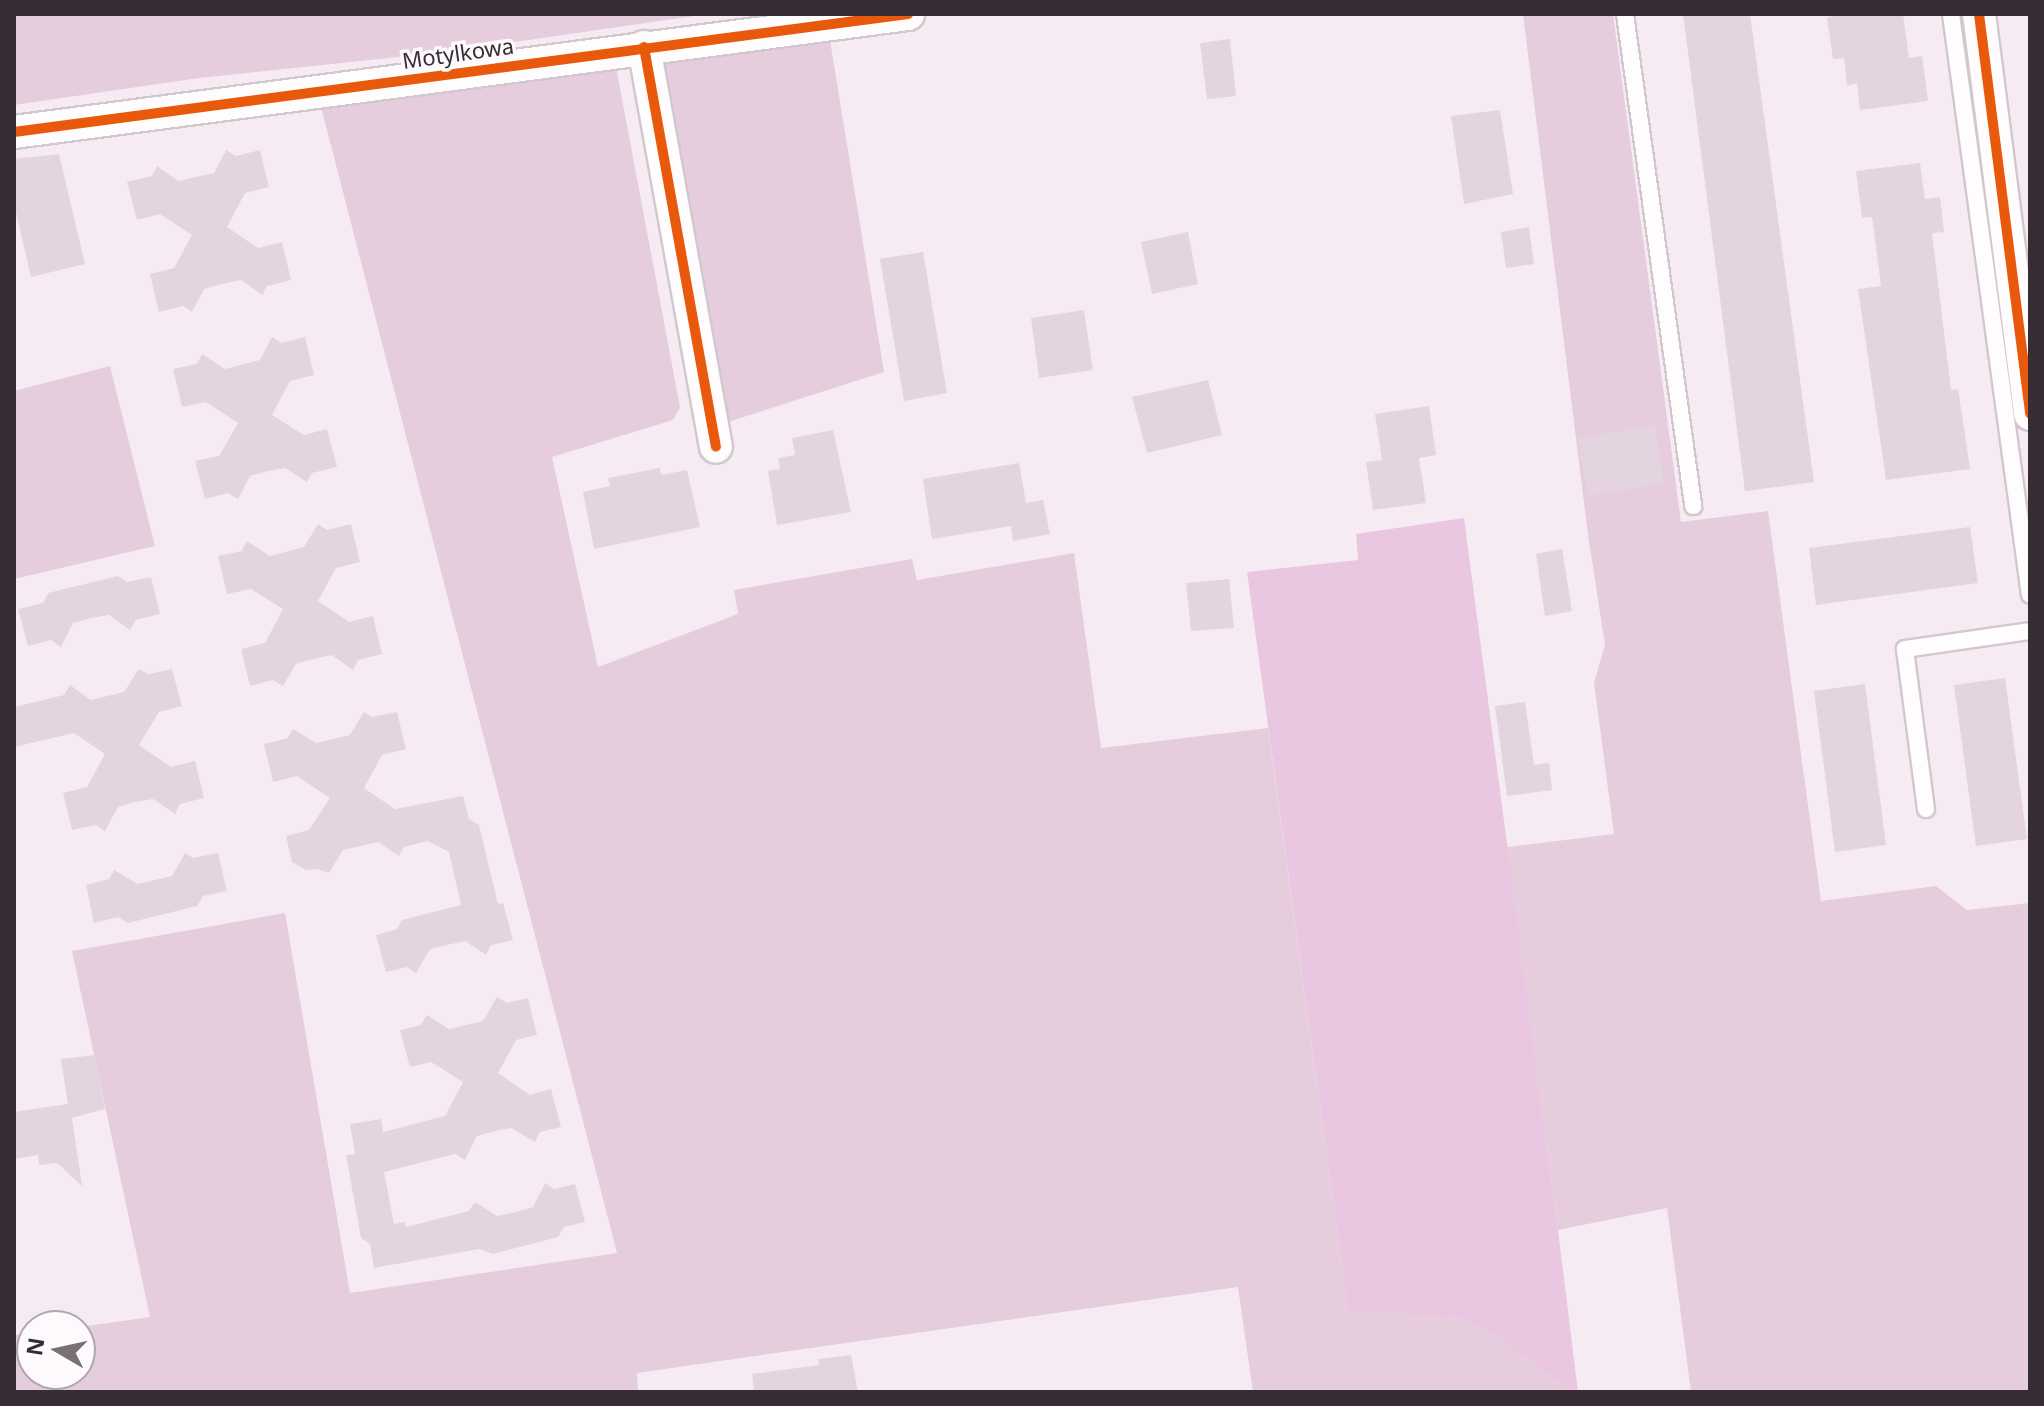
<!DOCTYPE html>
<style>
body{margin:0}
#map{position:relative;width:2044px;height:1406px;overflow:hidden;background:#f7ebf3;font-family:"Noto Sans",sans-serif}
div>[style]{position:absolute}
[style*='--x']{left:calc(var(--x)*1px);top:calc(var(--y)*1px);width:calc(var(--w)*1px);rotate:calc(var(--a)*1deg)}
.green>*{inset:0;background:#e5cdde}
.forest>*{inset:0;background:#eac7e0}
.building>*{inset:0;background:#e4d4df}
.roads{filter:drop-shadow(2px 0 #d1c8ce) drop-shadow(-2px 0 #d1c8ce) drop-shadow(0 2px #d1c8ce) drop-shadow(0 -2px #d1c8ce)}
.service>*{height:16px;margin:-8px;padding:0 8px;transform-origin:8px;border-radius:8px;background:#fefcfd}
.minor>*{height:32px;margin:-16px;padding:0 16px;transform-origin:16px;border-radius:16px;background:#fefcfd}
.cycleway>*{height:10px;margin:-5px;padding:0 5px;transform-origin:5px;border-radius:5px;background:#e8590c}
span{translate:-50% -50%;white-space:nowrap;text-align:center;line-height:1.15;-webkit-text-stroke:7px #fef9fc;paint-order:stroke}
.street-label{font-size:22px;color:#352d33}
.frame{position:absolute;inset:0;border:16px solid #352d33;pointer-events:none}
.north{position:absolute;left:16px;top:1310px;width:80px;height:80px;box-sizing:border-box;background:#fef9fc;border:2px solid #aea7ac;border-radius:50%;rotate:279deg;font-size:22px;font-weight:700;line-height:32px;text-align:center;color:#352d33}
.north::after{content:'';display:block;margin:auto;width:28px;height:36px;background:#797076;clip-path:polygon(50% 0,100% 100%,50% 72%,0 100%)}
</style>
<div id="map">
<div class="green">
<i style="clip-path:polygon(14px 14px,708px 14px,445px 52px,199px 78px,14px 105px)"></i>
<i style="clip-path:polygon(1523px 14px,1613px 14px,1681px 522px,1768px 511px,1821px 901px,1936px 886px,1967px 910px,2030px 903px,2030px 1392px,1691px 1392px,1667px 1208px,1558px 1230px,1507px 847px,1614px 834px,1594px 683px,1605px 645px,1588px 535px)"></i>
<i style="clip-path:polygon(830px 40px,884px 372px,728px 422px,660px 64px)"></i>
<i style="clip-path:polygon(616px 67px,680px 407px,673px 420px,552px 457px,598px 667px,738px 614px,734px 590px,912px 559px,917px 580px,1074px 553px,1101px 748px,1268px 728px,1348px 1310px,1460px 1318px,1496px 1337px,1572px 1392px,1253px 1392px,1238px 1287px,637px 1373px,638px 1392px,14px 1392px,14px 1335px,32px 1333px,32px 1374px,80px 1374px,80px 1327px,150px 1317px,72px 951px,285px 913px,350px 1293px,617px 1253px,321px 107px)"></i>
<i style="clip-path:polygon(110px 366px,155px 546px,14px 579px,14px 391px)"></i>
</div>
<div class="forest">
<i style="clip-path:polygon(1464px 518px,1558px 1230px,1578px 1392px,1572px 1392px,1496px 1337px,1460px 1318px,1348px 1311px,1247px 572px,1358px 560px,1356px 534px)"></i>
</div>
<div class="building">
<i style="clip-path:polygon(1683px 14px,1750px 14px,1814px 482px,1745px 491px)"></i>
<i style="clip-path:polygon(1838px 14px,1903px 14px,1909px 58px,1922px 56px,1928px 101px,1860px 110px,1857px 83px,1847px 86px,1844px 58px,1833px 59px,1827px 18px)"></i>
<i style="clip-path:polygon(1230px 39px,1236px 96px,1207px 99px,1200px 43px)"></i>
<i style="clip-path:polygon(1500px 110px,1513px 194px,1464px 204px,1451px 116px)"></i>
<i style="clip-path:polygon(226px 150px,236px 156px,260px 150px,269px 187px,245px 193px,227px 227px,258px 248px,282px 242px,291px 280px,267px 286px,262px 295px,241px 280px,222px 284px,204px 289px,192px 312px,183px 306px,159px 312px,150px 274px,174px 268px,192px 235px,160px 214px,137px 220px,127px 182px,152px 176px,157px 166px,178px 181px,214px 173px)"></i>
<i style="clip-path:polygon(59px 154px,85px 264px,31px 277px,14px 204px,14px 159px)"></i>
<i style="clip-path:polygon(1920px 163px,1925px 199px,1940px 197px,1944px 232px,1932px 233px,1951px 390px,1958px 389px,1970px 469px,1886px 480px,1858px 289px,1881px 286px,1872px 217px,1862px 218px,1856px 171px)"></i>
<i style="clip-path:polygon(1529px 227px,1534px 264px,1506px 268px,1501px 232px)"></i>
<i style="clip-path:polygon(1188px 232px,1198px 284px,1152px 294px,1141px 242px)"></i>
<i style="clip-path:polygon(923px 252px,947px 393px,904px 401px,880px 259px)"></i>
<i style="clip-path:polygon(1084px 310px,1093px 370px,1039px 378px,1031px 318px)"></i>
<i style="clip-path:polygon(272px 337px,282px 343px,305px 337px,314px 375px,290px 381px,272px 415px,304px 435px,327px 429px,337px 467px,312px 473px,307px 482px,285px 468px,268px 471px,250px 476px,238px 499px,228px 493px,205px 499px,195px 461px,219px 456px,238px 423px,206px 402px,182px 407px,173px 369px,197px 364px,202px 354px,225px 369px,260px 360px)"></i>
<i style="clip-path:polygon(1208px 380px,1222px 435px,1147px 453px,1132px 397px)"></i>
<i style="clip-path:polygon(1429px 406px,1436px 455px,1419px 458px,1426px 503px,1373px 510px,1366px 462px,1382px 460px,1375px 414px)"></i>
<i style="clip-path:polygon(1655px 425px,1664px 483px,1588px 496px,1578px 438px)"></i>
<i style="clip-path:polygon(833px 430px,851px 512px,777px 525px,768px 471px,780px 469px,778px 458px,795px 455px,792px 438px)"></i>
<i style="clip-path:polygon(1019px 463px,1026px 503px,1043px 500px,1050px 534px,1013px 541px,1011px 526px,932px 539px,923px 479px)"></i>
<i style="clip-path:polygon(660px 468px,661px 475px,687px 470px,700px 527px,594px 549px,583px 492px,610px 486px,608px 478px)"></i>
<i style="clip-path:polygon(318px 524px,327px 530px,351px 524px,360px 562px,336px 568px,318px 601px,349px 622px,373px 616px,382px 654px,358px 660px,353px 670px,332px 655px,313px 659px,296px 664px,283px 686px,273px 680px,250px 686px,241px 649px,265px 643px,283px 609px,251px 589px,227px 594px,218px 556px,242px 551px,247px 541px,270px 556px,304px 547px)"></i>
<i style="clip-path:polygon(1970px 527px,1978px 583px,1816px 605px,1809px 548px)"></i>
<i style="clip-path:polygon(1562px 549px,1572px 611px,1545px 616px,1536px 554px)"></i>
<i style="clip-path:polygon(118px 576px,127px 582px,151px 577px,160px 614px,136px 620px,130px 630px,109px 615px,91px 618px,73px 623px,61px 647px,51px 640px,28px 646px,18px 609px,43px 603px,48px 593px)"></i>
<i style="clip-path:polygon(1229px 579px,1234px 628px,1191px 631px,1186px 583px)"></i>
<i style="clip-path:polygon(139px 669px,149px 674px,172px 669px,182px 706px,159px 712px,139px 745px,171px 767px,195px 761px,204px 798px,180px 804px,175px 814px,153px 799px,135px 802px,118px 807px,105px 831px,96px 825px,72px 830px,63px 793px,87px 787px,105px 754px,74px 733px,14px 747px,14px 707px,64px 695px,70px 685px,91px 700px,124px 692px)"></i>
<i style="clip-path:polygon(2005px 678px,2027px 839px,1976px 846px,1954px 685px)"></i>
<i style="clip-path:polygon(1865px 684px,1886px 845px,1835px 852px,1814px 691px)"></i>
<i style="clip-path:polygon(1525px 702px,1534px 765px,1549px 763px,1552px 790px,1507px 796px,1495px 706px)"></i>
<i style="clip-path:polygon(364px 712px,372px 717px,397px 712px,406px 749px,382px 755px,364px 788px,395px 809px,463px 796px,469px 819px,479px 825px,498px 904px,503px 903px,513px 940px,491px 945px,486px 955px,465px 941px,447px 945px,430px 949px,416px 973px,407px 967px,386px 972px,376px 935px,397px 929px,402px 920px,461px 905px,449px 852px,428px 841px,404px 847px,399px 856px,378px 842px,343px 850px,329px 873px,317px 869px,306px 870px,292px 862px,286px 836px,309px 830px,330px 798px,297px 776px,273px 782px,264px 744px,288px 738px,293px 729px,316px 743px,350px 735px)"></i>
<i style="clip-path:polygon(185px 853px,193px 858px,218px 853px,227px 891px,203px 896px,197px 906px,128px 923px,118px 917px,94px 923px,86px 885px,109px 879px,114px 870px,138px 884px,172px 876px)"></i>
<i style="clip-path:polygon(497px 997px,507px 1003px,528px 998px,537px 1035px,516px 1040px,498px 1073px,530px 1095px,551px 1089px,561px 1127px,540px 1132px,535px 1142px,511px 1128px,495px 1131px,477px 1136px,465px 1160px,455px 1154px,384px 1172px,394px 1224px,405px 1222px,406px 1227px,469px 1211px,475px 1202px,497px 1216px,516px 1212px,533px 1207px,545px 1183px,554px 1189px,575px 1184px,585px 1222px,564px 1227px,558px 1237px,493px 1254px,479px 1249px,374px 1268px,370px 1244px,361px 1238px,346px 1155px,355px 1154px,350px 1124px,381px 1119px,383px 1132px,445px 1116px,463px 1082px,431px 1062px,410px 1067px,400px 1030px,421px 1025px,427px 1015px,449px 1029px,483px 1021px)"></i>
<i style="clip-path:polygon(95px 1055px,105px 1109px,72px 1118px,82px 1186px,57px 1163px,39px 1165px,38px 1155px,14px 1159px,14px 1112px,68px 1104px,61px 1059px)"></i>
<i style="clip-path:polygon(851px 1355px,858px 1392px,754px 1392px,752px 1374px,819px 1365px,818px 1359px)"></i>
</div>
<div class="roads">
<div class="service">
<i style="--x:1625;--y:14;--w:497;--a:82.1"></i>
<i style="--x:1951;--y:14;--w:586;--a:82.26"></i>
<i style="--x:1926;--y:809;--w:161;--a:-97.5"></i>
<i style="--x:1905;--y:649;--w:126;--a:-8.2"></i>
</div>
<div class="minor">
<i style="--x:1979;--y:14;--w:403;--a:82.7"></i>
<i style="--x:644;--y:47;--w:406;--a:79.8"></i>
<i style="--x:14;--y:132;--w:902;--a:-7.52"></i>
</div>
</div>
<div class="cycleway">
<i style="--x:1979;--y:14;--w:403;--a:82.7"></i>
<i style="--x:644;--y:47;--w:406;--a:79.8"></i>
<i style="--x:14;--y:132;--w:902;--a:-7.52"></i>
</div>
<div class="street-label">
<span style="left:458px;top:53px;rotate:-8deg">Motylkowa</span>
</div>
<div class="frame"></div>
<div class="north">N</div>
</div>
